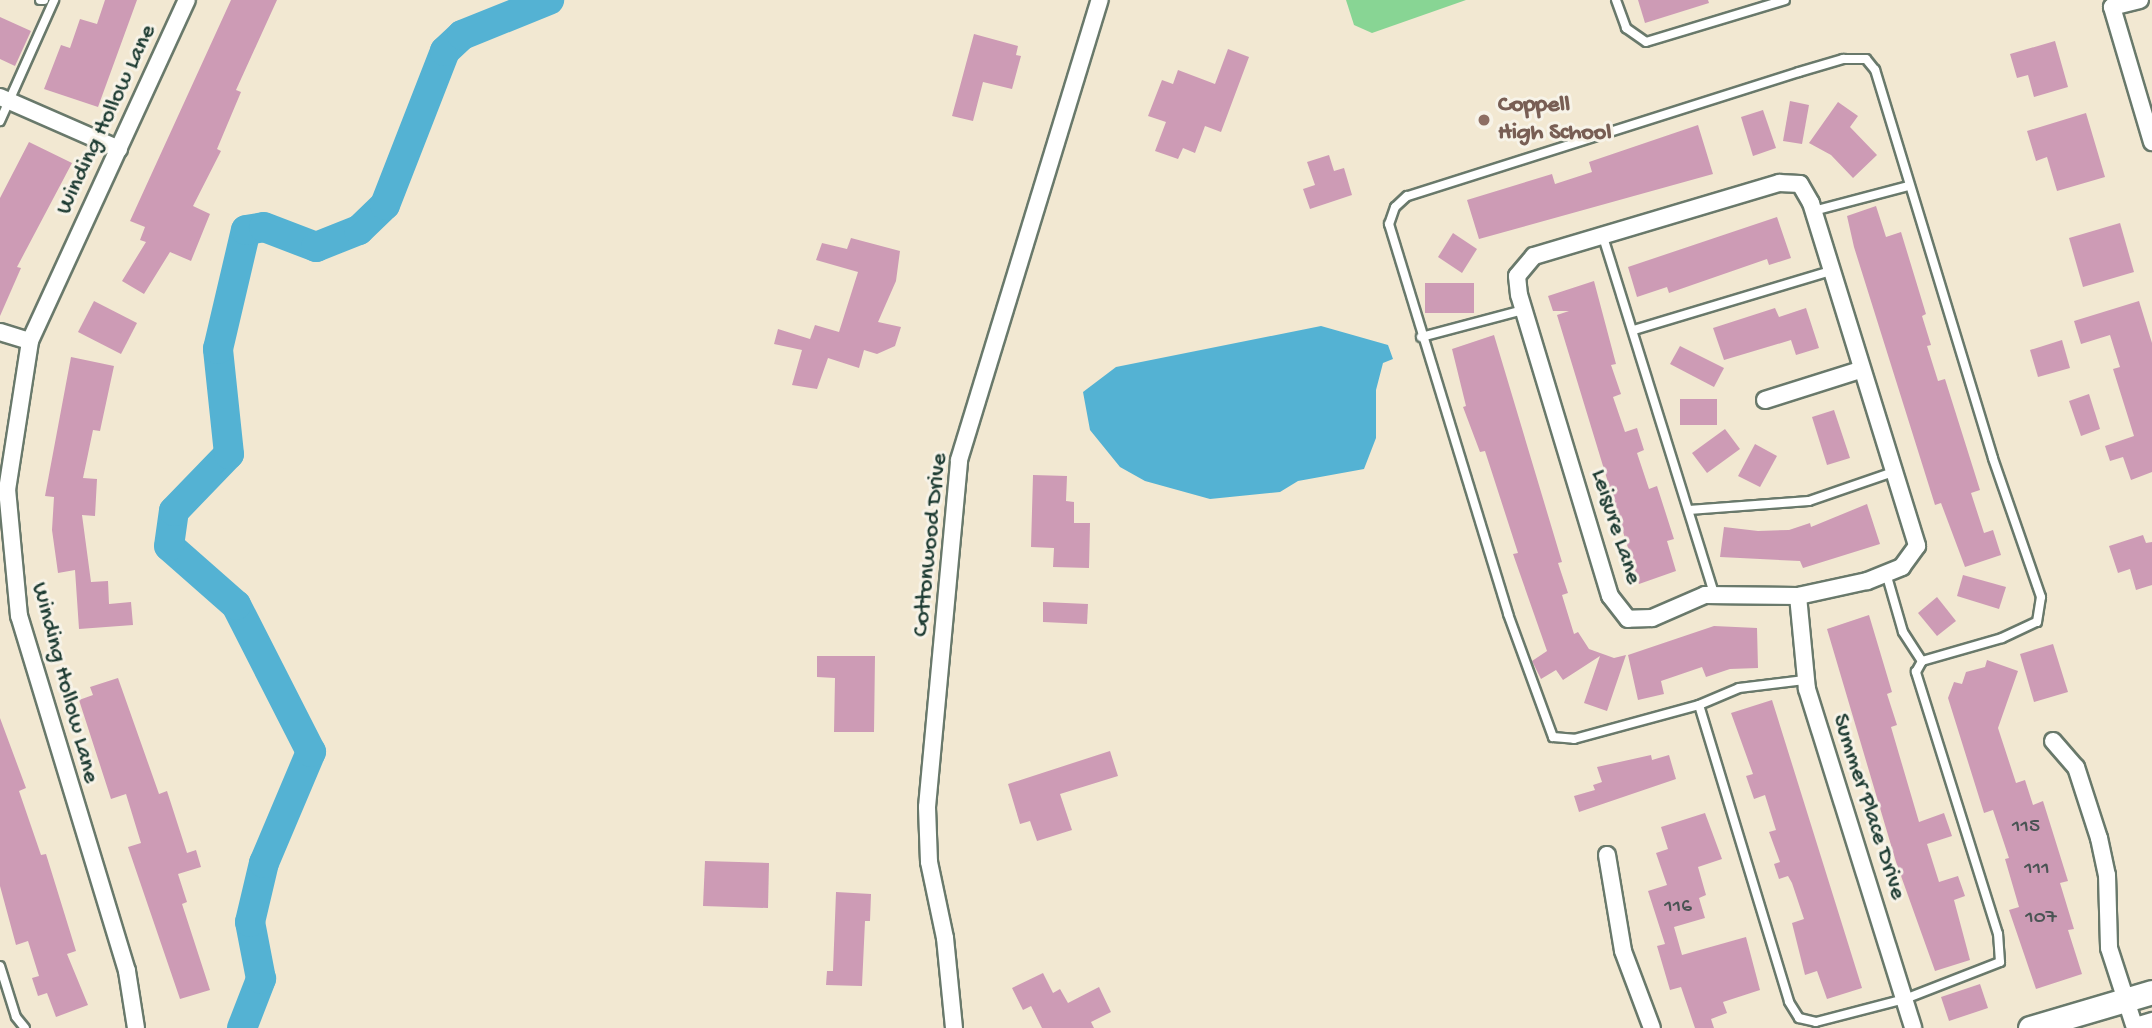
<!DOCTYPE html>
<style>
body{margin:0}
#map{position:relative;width:2152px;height:1028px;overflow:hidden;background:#f2e8d2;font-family:"Gochi Hand",sans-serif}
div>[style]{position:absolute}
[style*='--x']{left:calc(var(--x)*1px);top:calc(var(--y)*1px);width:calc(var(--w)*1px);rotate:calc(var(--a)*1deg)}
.green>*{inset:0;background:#88d594}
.water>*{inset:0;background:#54b2d3}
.river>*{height:30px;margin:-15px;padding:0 15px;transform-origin:15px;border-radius:15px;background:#54b2d3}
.building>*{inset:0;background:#cd9bb5}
.roads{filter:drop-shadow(2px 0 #69796b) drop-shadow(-2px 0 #69796b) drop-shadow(0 2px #69796b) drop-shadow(0 -2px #69796b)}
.service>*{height:8px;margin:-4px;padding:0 4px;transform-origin:4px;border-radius:4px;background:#fff}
.minor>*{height:16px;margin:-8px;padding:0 8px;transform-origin:8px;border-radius:8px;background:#fff}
.secondary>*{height:23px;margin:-11.5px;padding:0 11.5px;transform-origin:11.5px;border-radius:11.5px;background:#fff}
.dots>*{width:19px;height:19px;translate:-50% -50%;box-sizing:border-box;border:4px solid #f7f3e8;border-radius:50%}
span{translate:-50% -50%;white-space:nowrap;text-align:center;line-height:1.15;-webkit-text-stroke:6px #f7f3e8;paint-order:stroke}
.number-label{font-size:21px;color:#4a5454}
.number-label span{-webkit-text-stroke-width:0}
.education-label{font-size:24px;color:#785e54;font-weight:700}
.left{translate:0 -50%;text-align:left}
.street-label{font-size:24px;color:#1f3d34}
</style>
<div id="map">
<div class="green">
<i style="clip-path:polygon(1346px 0,1466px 0,1372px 33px,1354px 25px)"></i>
</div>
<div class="water">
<i style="clip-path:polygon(1321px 326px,1388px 345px,1393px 359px,1383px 363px,1376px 390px,1376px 438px,1364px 469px,1298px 481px,1280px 492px,1210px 499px,1145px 481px,1120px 467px,1090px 430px,1083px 392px,1116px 367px)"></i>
</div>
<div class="river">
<i style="--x:242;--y:1028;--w:53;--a:-68.8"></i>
<i style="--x:261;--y:979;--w:58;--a:-100.9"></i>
<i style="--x:250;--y:922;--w:61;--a:-76.7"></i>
<i style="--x:264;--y:863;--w:121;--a:-67.1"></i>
<i style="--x:311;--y:752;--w:165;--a:-117"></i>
<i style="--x:236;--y:605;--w:89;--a:-138.6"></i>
<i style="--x:169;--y:546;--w:35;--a:-82"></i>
<i style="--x:174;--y:511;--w:79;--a:-46"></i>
<i style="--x:229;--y:454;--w:106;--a:-96"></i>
<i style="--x:218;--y:349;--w:122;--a:-76.8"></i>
<i style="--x:246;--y:230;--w:18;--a:-9"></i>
<i style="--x:264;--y:227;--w:56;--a:21"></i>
<i style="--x:316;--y:247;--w:46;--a:-21.6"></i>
<i style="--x:359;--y:230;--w:36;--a:-44"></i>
<i style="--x:385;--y:205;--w:165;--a:-68.7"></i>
<i style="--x:445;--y:51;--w:23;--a:-43"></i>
<i style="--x:462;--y:35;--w:94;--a:-21.9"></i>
</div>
<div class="building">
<i style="clip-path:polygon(105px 0,137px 0,98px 107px,44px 89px,61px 45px,70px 48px,80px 19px,97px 24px)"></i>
<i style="clip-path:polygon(231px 0,277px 0,236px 90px,241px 92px,217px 149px,221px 151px,193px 206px,210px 214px,191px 261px,170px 252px,144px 294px,122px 281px,146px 242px,140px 240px,145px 227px,130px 221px)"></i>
<i style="clip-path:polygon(1638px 0,1708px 0,1709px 3px,1645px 23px)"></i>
<i style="clip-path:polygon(0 17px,31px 31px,15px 66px,0 59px)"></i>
<i style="clip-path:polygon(974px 34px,1018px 46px,1016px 55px,1021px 56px,1012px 89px,983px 82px,973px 121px,952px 116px)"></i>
<i style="clip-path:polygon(2055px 41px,2068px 87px,2034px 97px,2028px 75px,2017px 78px,2010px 54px)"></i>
<i style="clip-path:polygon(1228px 49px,1249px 57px,1221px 132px,1205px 126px,1195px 153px,1183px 148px,1178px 159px,1155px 151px,1166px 122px,1148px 116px,1162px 80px,1173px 84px,1178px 70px,1215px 84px)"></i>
<i style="clip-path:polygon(1790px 101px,1809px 105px,1802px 144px,1783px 141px)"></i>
<i style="clip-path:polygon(1838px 102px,1858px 116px,1850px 127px,1877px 155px,1853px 178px,1831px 155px,1809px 143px)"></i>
<i style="clip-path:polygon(1763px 110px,1776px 148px,1753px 156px,1741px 117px)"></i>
<i style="clip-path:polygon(2086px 113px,2105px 177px,2057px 191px,2047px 157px,2036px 161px,2027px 131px)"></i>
<i style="clip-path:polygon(1698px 125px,1713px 174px,1479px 239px,1467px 200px,1552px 174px,1555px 184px,1592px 172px,1589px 162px)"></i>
<i style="clip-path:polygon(29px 142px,72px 163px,17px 267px,21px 268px,0 316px,0 198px)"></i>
<i style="clip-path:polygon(1329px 155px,1334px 171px,1344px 168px,1352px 195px,1310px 209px,1303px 189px,1315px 185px,1307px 162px)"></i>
<i style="clip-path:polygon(1876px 206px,1886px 237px,1901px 232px,1926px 314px,1922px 316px,1931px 345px,1927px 346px,1938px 381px,1945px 379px,1980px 490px,1971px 493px,1984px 533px,1993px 530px,2001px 555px,1965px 567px,1941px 503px,1935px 505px,1854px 247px,1847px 216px)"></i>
<i style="clip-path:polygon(1777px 217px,1791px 258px,1769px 265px,1767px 259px,1669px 293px,1667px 287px,1637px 297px,1628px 267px)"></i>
<i style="clip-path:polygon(2120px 223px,2134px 272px,2083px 287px,2069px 238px)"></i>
<i style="clip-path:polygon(1453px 233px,1477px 249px,1462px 273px,1438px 257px)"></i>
<i style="clip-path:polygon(851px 238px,900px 251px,896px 281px,878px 322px,901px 327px,895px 346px,877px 354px,864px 350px,859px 368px,828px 358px,817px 389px,792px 385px,802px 350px,774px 344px,778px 329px,810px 339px,815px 325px,839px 332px,858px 272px,816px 260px,822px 243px,847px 249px)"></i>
<i style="clip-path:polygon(1594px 281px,1616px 364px,1611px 365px,1621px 394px,1613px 397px,1625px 432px,1637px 428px,1644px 450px,1637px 453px,1649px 489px,1657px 486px,1674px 539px,1667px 541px,1676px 571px,1639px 584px,1557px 315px,1569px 311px,1553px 311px,1548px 296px)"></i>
<i style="clip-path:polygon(1425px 283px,1474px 283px,1474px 313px,1425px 313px)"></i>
<i style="clip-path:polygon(94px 301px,137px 323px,121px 354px,78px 332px)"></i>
<i style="clip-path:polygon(2139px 301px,2152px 343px,2152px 472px,2131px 480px,2123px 457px,2110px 461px,2105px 446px,2134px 436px,2113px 369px,2120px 367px,2110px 335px,2081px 344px,2074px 321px)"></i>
<i style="clip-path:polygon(1775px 308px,1779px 317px,1806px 308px,1819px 348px,1796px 355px,1791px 340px,1724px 360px,1713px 328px)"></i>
<i style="clip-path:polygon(1494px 335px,1562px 562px,1558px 563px,1568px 593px,1562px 595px,1574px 634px,1578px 632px,1589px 649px,1614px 658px,1626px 655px,1607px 711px,1584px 703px,1600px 656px,1563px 680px,1556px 670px,1541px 679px,1532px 661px,1547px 651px,1513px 554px,1518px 553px,1485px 451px,1480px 452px,1463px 407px,1466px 406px,1452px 349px)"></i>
<i style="clip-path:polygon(2062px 340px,2070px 368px,2038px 377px,2030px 350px)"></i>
<i style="clip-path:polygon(1680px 346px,1724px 368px,1714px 387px,1670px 364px)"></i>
<i style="clip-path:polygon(71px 357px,114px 366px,100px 431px,93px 430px,83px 478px,97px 479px,95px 516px,82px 515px,91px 582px,108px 581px,109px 604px,131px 602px,133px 625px,79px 629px,75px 570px,58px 573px,52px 530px,54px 497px,45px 496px)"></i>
<i style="clip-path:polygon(2089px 394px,2100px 429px,2081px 436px,2069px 401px)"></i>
<i style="clip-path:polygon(1680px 399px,1717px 399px,1717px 425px,1680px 425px)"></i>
<i style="clip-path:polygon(1834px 410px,1850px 458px,1827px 465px,1812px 417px)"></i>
<i style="clip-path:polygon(1725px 429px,1740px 449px,1707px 473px,1692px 453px)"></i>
<i style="clip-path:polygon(1755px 444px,1777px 456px,1760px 487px,1738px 476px)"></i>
<i style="clip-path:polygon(1033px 475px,1067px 476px,1066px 501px,1074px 502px,1074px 523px,1090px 523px,1089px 568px,1053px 567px,1054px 548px,1031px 547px)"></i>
<i style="clip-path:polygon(1867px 504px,1880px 544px,1803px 568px,1800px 561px,1720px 557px,1724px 527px,1758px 531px,1789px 530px,1810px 523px,1811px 527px)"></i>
<i style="clip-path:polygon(2143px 535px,2146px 543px,2152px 542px,2152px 585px,2136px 590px,2130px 569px,2118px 573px,2109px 546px)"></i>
<i style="clip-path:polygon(1963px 575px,2006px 587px,1999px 609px,1957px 596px)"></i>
<i style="clip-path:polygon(1937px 597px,1956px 621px,1937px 636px,1918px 613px)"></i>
<i style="clip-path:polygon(1043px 602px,1088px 604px,1087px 624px,1043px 622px)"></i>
<i style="clip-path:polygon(1869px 615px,1892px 692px,1887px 694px,1897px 725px,1891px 727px,1919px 822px,1944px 813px,1952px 836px,1927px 844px,1939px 882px,1958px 876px,1965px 896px,1954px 900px,1970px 960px,1935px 971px,1896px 862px,1827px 629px)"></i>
<i style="clip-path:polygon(1714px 626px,1757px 628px,1758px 668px,1730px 669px,1706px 677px,1702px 667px,1661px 681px,1664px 694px,1638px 700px,1628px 655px)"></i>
<i style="clip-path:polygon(2053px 644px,2068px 692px,2034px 702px,2020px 654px)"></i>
<i style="clip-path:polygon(817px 656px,875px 656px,874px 732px,834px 732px,835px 678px,817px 677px)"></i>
<i style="clip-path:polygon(1987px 660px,2018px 671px,1998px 728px,2016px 783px,2025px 780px,2033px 805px,2043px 801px,2068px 881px,2060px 883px,2074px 929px,2068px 930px,2082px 974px,2036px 989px,2009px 910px,2019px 907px,2005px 859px,2009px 858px,1993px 810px,1984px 813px,1948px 698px,1954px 682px,1962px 684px,1966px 672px,1985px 667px)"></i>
<i style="clip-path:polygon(118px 678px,159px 794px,167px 791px,187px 853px,196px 850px,201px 867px,178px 874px,187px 902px,182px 904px,210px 990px,180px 999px,128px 847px,141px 843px,126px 794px,111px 799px,79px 700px,93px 695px,90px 687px)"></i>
<i style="clip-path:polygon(1772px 700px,1862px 988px,1827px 999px,1817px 971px,1805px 975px,1792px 923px,1804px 919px,1792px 883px,1788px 876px,1779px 879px,1774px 864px,1780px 862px,1769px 832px,1776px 830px,1765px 795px,1754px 799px,1746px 776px,1753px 774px,1731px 713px)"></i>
<i style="clip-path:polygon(0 718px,26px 788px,19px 791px,41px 855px,46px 854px,76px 951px,67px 954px,88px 1005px,56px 1017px,47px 993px,38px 996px,32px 978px,39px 976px,28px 941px,16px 945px,0 886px)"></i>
<i style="clip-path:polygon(1110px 751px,1118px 776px,1060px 794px,1072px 830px,1037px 841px,1030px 821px,1020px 824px,1008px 784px)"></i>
<i style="clip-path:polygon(1651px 755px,1652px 760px,1669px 755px,1676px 779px,1579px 812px,1574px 796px,1595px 790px,1593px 785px,1602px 782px,1597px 767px)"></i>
<i style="clip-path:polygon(1705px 813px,1722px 859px,1698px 867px,1706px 895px,1699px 898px,1705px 918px,1674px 927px,1682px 955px,1746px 937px,1760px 990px,1723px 1002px,1727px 1013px,1711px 1019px,1714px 1028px,1695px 1028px,1681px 987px,1670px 990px,1657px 946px,1665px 944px,1648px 891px,1667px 885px,1656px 853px,1668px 849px,1661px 827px)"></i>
<i style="clip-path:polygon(705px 861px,769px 863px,768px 908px,703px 906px)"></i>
<i style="clip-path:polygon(836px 892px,871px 894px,870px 921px,865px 921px,862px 986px,826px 985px,827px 971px,833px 971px)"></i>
<i style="clip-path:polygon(1043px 973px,1053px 993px,1060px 989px,1068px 1003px,1099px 987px,1111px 1012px,1091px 1022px,1094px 1028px,1042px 1028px,1031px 1006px,1023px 1010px,1012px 988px)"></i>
<i style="clip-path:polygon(1980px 984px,1988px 1008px,1949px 1021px,1941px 997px)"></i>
</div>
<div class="roads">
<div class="service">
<i style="--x:40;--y:0;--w:4;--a:0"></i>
<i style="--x:1616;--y:0;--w:30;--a:70"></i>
<i style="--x:1626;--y:28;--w:24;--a:35"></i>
<i style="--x:1646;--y:42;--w:145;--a:-16.8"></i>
<i style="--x:0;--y:121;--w:133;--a:-65.9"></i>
<i style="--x:1813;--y:211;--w:98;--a:-14.7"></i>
<i style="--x:1603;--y:237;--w:374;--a:72.7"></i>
<i style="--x:1634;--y:330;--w:206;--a:-16.7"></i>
<i style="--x:1421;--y:337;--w:106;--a:-14.8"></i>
<i style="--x:1689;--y:510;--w:120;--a:-4.3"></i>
<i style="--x:1809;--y:501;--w:89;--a:-19"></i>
<i style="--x:1886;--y:573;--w:61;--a:73.9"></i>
<i style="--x:1903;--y:632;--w:35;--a:57"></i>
<i style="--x:1699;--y:705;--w:310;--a:73.1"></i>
<i style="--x:1789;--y:1002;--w:19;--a:58"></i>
<i style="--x:1799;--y:1018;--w:17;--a:13"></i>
<i style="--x:1816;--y:1022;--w:92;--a:-14.5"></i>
<i style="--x:1905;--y:999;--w:102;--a:-21.3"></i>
<i style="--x:2000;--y:962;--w:28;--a:-94"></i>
<i style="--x:1998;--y:934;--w:275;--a:-107.4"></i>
<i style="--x:1916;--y:672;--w:13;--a:-61"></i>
<i style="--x:1922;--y:661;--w:83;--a:-16"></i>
<i style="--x:2002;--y:638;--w:38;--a:-25"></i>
<i style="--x:2037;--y:622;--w:25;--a:-81"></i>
<i style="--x:2041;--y:597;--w:147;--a:-109.1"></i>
<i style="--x:1993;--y:458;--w:406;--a:-106.9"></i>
<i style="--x:1875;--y:70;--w:14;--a:-129"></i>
<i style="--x:1866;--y:59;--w:23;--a:180"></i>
<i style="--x:1843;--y:59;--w:46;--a:163.5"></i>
<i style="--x:1799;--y:72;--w:411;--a:162.4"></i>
<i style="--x:1407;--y:196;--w:16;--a:137"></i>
<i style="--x:1395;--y:207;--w:18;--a:109"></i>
<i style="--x:1389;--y:224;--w:408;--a:73"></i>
<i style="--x:1508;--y:614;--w:131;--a:69.9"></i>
<i style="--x:1553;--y:737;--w:21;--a:5"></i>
<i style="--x:1574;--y:739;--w:130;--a:-15.2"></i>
<i style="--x:1699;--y:705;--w:43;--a:-23"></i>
<i style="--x:1739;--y:688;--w:66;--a:-6.9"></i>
<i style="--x:0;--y:966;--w:53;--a:72.6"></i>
<i style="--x:16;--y:1017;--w:14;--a:51"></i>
</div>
<div class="minor">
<i style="--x:2140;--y:0;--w:29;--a:166"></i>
<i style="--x:2112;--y:7;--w:141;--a:73.5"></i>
<i style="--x:0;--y:97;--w:130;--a:23.6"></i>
<i style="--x:1779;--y:183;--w:21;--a:3"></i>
<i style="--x:1800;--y:184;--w:22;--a:60"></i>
<i style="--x:1811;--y:203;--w:359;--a:72.8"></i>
<i style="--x:1917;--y:546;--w:26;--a:126"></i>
<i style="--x:1902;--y:567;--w:38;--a:158"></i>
<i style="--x:1867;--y:581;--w:71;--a:167.7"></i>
<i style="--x:1798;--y:596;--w:93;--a:-179.4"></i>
<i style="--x:1705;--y:595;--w:58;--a:156.5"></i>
<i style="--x:1652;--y:618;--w:24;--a:178"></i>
<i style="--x:1628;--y:619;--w:29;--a:-128"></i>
<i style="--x:1610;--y:596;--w:314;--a:-106.8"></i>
<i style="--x:1519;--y:295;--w:19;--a:-96"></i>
<i style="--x:1517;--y:276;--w:26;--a:-50"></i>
<i style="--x:1534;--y:256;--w:256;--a:-16.6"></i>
<i style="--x:0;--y:332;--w:31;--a:17"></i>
<i style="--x:1765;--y:400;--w:100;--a:-17.5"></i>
<i style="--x:1798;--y:596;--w:93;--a:84.5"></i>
<i style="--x:1807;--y:689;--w:355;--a:72.6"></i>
<i style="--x:2053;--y:741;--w:35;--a:49"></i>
<i style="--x:2076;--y:767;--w:75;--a:72.1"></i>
<i style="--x:2099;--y:838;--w:38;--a:78"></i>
<i style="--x:2107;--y:875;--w:73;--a:88.4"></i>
<i style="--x:2109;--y:948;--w:84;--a:72"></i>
<i style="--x:1607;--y:855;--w:97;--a:80.5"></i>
<i style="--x:1623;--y:951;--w:82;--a:69.4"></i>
<i style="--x:136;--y:1028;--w:58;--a:-99"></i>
<i style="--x:127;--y:971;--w:371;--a:-106.9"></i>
<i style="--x:19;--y:616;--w:127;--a:-95.4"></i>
<i style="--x:7;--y:490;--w:151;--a:-81.2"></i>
<i style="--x:30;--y:341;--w:375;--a:-65.3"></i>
<i style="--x:954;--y:1028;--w:90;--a:-95.7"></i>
<i style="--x:945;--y:938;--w:78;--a:-101.9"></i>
<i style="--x:929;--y:862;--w:55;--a:-92.1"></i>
<i style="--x:927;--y:807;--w:348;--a:-84.7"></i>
<i style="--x:959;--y:460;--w:481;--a:-73"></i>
</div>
<div class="secondary">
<i style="--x:2030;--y:1028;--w:127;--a:-16.4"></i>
<i style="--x:2139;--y:1028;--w:14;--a:-17"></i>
</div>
</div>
<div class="dots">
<i style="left:1484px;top:120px;background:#8d6e63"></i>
</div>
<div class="number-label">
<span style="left:2026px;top:828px">115</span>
<span style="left:2037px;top:870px">111</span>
<span style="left:1678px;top:908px">116</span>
<span style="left:2041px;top:919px">107</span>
</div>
<div class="education-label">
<span class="left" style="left:1498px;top:120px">Coppell<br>High School</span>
</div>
<div class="street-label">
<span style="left:107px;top:120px;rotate:-65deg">Winding Hollow Lane</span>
<span style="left:1615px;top:527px;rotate:72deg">Leisure Lane</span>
<span style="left:931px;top:545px;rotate:-84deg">Cottonwood Drive</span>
<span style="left:64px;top:683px;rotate:75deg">Winding Hollow Lane</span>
<span style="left:1868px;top:807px;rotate:72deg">Summer Place Drive</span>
</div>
</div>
